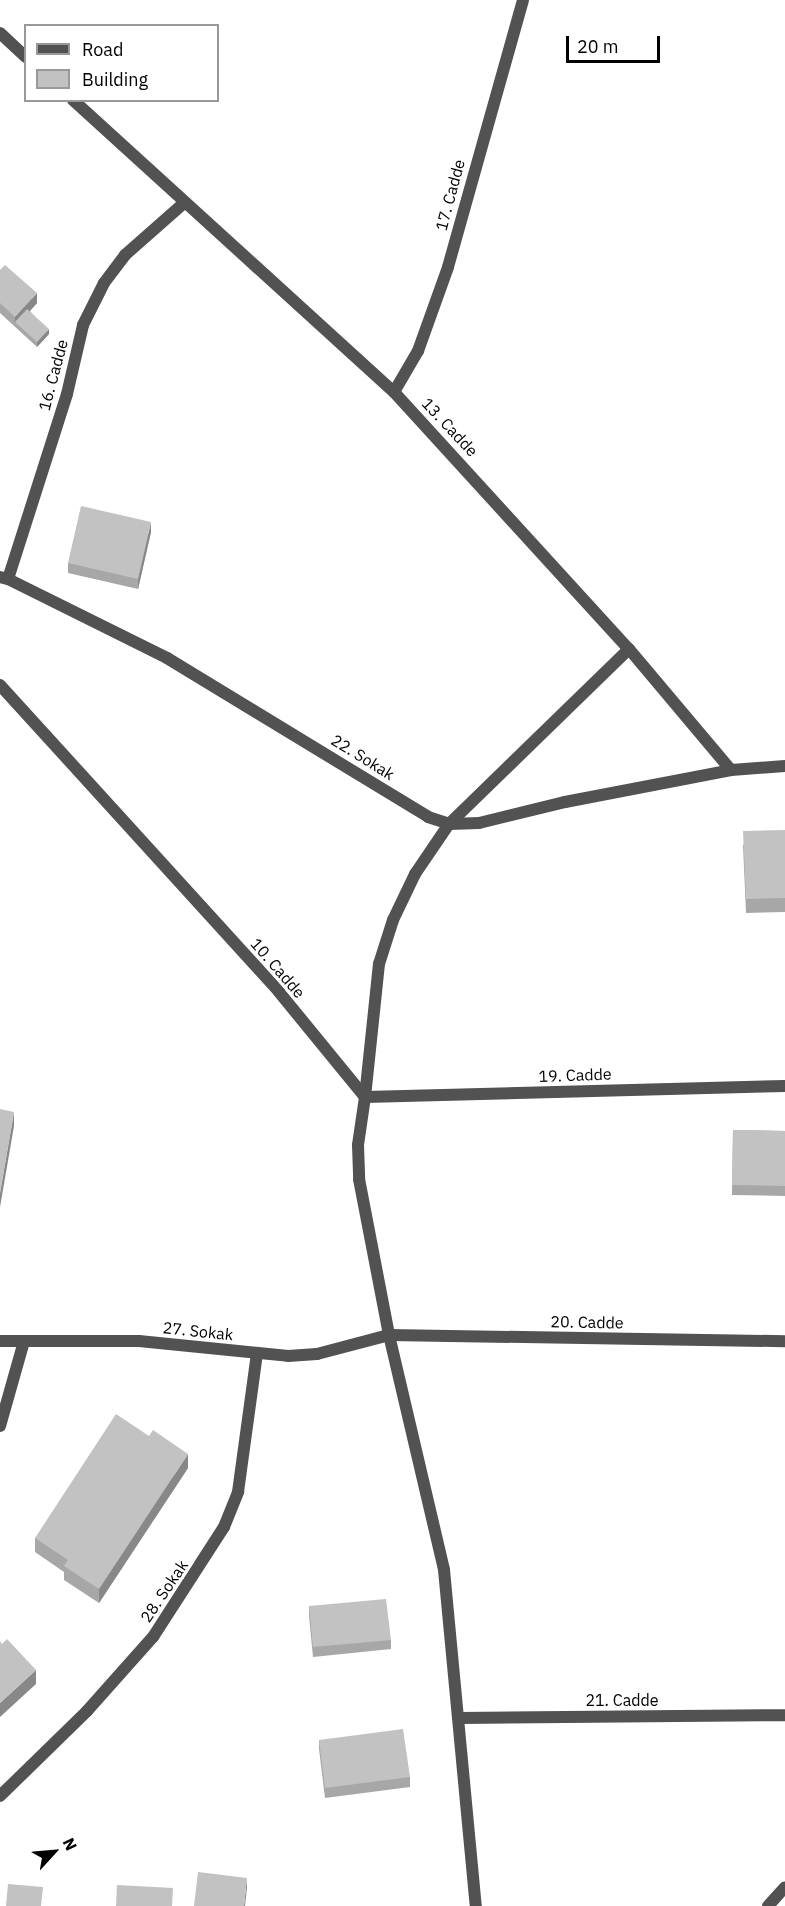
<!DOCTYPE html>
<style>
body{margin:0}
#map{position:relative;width:785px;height:1906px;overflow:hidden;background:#fff;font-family:"IBM Plex Sans",sans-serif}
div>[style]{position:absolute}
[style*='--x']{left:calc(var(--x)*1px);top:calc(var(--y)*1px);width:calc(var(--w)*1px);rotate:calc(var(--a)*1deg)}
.minor>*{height:12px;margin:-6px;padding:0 6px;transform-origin:6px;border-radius:6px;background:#525252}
.tertiary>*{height:12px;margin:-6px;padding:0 6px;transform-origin:6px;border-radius:6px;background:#525252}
.wall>*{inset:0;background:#a7a7a7}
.shaded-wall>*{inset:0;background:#888}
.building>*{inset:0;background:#c2c2c2}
span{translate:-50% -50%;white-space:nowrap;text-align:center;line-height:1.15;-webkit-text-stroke:6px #fff;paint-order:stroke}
.street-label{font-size:16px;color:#000}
.legend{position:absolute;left:24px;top:24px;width:195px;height:78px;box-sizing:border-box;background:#fff;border:2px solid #999;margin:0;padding:8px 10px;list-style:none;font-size:18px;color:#000}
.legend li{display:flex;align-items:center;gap:12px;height:30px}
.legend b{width:30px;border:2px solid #999}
.north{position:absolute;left:24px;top:1822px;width:60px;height:60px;-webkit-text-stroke:4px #fff;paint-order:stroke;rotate:64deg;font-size:16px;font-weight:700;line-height:24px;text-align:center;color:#000}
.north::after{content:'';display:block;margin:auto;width:21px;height:27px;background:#000;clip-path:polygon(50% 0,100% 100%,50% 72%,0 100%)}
.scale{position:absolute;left:566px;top:36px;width:94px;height:27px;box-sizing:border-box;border:3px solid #000;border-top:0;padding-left:8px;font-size:18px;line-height:21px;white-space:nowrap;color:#000;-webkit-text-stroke:4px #fff;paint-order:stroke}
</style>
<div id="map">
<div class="minor">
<i style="--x:0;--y:577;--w:8;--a:14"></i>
<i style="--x:8;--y:579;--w:194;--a:-72.3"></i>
<i style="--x:67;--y:394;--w:71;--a:-76.9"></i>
<i style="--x:83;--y:325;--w:47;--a:-63.4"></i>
<i style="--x:104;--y:283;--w:35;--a:-53"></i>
<i style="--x:125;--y:255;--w:79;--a:-41.4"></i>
<i style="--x:8;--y:579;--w:178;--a:26.4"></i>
<i style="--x:167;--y:658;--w:306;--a:31.3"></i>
<i style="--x:428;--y:817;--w:22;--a:18"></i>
<i style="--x:449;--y:824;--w:30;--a:-2"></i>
<i style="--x:479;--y:823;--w:89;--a:-13.7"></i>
<i style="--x:565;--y:802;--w:169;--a:-10.9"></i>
<i style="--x:365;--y:1097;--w:134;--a:-84"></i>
<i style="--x:379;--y:964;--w:46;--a:-72.3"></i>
<i style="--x:393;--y:920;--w:51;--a:-64.4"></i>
<i style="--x:415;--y:874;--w:60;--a:-55.8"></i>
<i style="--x:449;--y:824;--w:251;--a:-44.2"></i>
<i style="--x:0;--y:1341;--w:139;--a:0"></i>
<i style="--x:139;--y:1341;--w:150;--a:5.7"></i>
<i style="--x:288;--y:1356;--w:29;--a:-4"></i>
<i style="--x:317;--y:1354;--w:74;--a:-14.8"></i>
<i style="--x:0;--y:1426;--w:88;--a:-74.2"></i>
<i style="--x:460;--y:1718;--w:325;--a:-0.5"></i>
<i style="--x:0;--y:1796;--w:122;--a:-44.3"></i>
<i style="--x:87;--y:1711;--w:99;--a:-48.3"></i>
<i style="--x:153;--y:1637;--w:131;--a:-57.2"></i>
<i style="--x:224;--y:1527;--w:38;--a:-68"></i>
<i style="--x:238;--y:1492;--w:139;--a:-82.2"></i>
<i style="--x:768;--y:1906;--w:25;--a:-48"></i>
</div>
<div class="tertiary">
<i style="--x:0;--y:33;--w:35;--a:43"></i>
<i style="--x:73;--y:100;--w:434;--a:42.3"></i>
<i style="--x:394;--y:392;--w:348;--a:47.6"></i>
<i style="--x:629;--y:649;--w:158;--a:49.9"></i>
<i style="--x:731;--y:770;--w:54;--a:-4.2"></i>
<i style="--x:394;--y:392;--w:48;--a:-59.7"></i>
<i style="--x:418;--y:351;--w:89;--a:-70.3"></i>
<i style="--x:448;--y:267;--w:277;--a:-74.3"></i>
<i style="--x:0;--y:685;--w:415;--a:47.7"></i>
<i style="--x:279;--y:992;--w:136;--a:50.7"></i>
<i style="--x:365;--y:1097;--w:49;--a:98.3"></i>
<i style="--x:358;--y:1145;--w:34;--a:88"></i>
<i style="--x:359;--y:1179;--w:159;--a:79.1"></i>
<i style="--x:389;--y:1335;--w:241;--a:76.8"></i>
<i style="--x:444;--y:1570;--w:338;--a:84.6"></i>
<i style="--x:365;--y:1097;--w:420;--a:-1.5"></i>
<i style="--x:389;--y:1335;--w:396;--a:0.9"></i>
</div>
<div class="wall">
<i style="clip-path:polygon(0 270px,37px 303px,30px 311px,49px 334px,37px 347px,0 313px)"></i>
<i style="clip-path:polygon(151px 532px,138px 589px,68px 573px,68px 563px)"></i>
<i style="clip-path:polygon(785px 830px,785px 912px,746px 913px,743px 845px)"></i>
<i style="clip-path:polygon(733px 1130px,785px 1131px,785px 1196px,732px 1195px)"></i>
<i style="clip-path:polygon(188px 1468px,99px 1603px,64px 1580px,64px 1572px,35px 1552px,35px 1538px)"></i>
<i style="clip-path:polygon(309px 1606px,391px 1640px,391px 1649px,313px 1657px,309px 1616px)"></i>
<i style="clip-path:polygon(319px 1740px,410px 1777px,410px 1787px,325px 1798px,319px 1749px)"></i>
</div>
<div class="shaded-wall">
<i style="clip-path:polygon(37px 293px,37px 303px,18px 324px,15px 322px,15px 317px)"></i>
<i style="clip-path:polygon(49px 329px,49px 334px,37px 347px,37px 342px)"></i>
<i style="clip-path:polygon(151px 522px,151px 532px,138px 589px,138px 579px)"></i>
<i style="clip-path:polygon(14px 1112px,14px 1126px,0 1207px,0 1193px)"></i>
<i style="clip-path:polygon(188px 1454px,188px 1468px,99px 1603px,99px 1589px)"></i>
<i style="clip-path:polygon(36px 1670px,36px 1684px,0 1717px,0 1703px)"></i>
<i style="clip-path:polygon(247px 1878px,247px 1888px,245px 1906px,244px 1906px)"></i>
</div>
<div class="building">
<i style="clip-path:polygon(5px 265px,37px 293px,15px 317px,0 303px,0 270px)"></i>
<i style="clip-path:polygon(27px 309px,49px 329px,37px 342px,15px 322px)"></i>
<i style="clip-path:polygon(81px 506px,151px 522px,138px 579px,68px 563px)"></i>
<i style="clip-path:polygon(785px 830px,785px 898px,746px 899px,743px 831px)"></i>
<i style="clip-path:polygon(0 1109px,14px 1112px,0 1193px)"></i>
<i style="clip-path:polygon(733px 1130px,785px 1131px,785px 1186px,732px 1185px)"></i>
<i style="clip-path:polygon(116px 1414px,149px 1436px,153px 1430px,188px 1454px,99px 1589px,64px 1566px,68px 1560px,35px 1538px)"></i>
<i style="clip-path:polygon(386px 1599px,391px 1640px,313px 1647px,309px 1606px)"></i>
<i style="clip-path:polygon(7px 1639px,36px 1670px,0 1703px,0 1641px,2px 1644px)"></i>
<i style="clip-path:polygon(403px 1729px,410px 1777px,325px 1788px,319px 1740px)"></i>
<i style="clip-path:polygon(198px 1872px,247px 1878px,244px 1906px,194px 1906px)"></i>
<i style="clip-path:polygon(8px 1884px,43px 1887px,41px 1906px,6px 1906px)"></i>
<i style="clip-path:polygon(117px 1885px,173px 1888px,172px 1906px,116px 1906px)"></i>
</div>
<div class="street-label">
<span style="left:450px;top:195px;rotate:-75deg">17. Cadde</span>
<span style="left:53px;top:375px;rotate:-75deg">16. Cadde</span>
<span style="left:450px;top:427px;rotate:47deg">13. Cadde</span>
<span style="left:363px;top:757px;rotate:32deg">22. Sokak</span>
<span style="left:278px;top:968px;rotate:49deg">10. Cadde</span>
<span style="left:575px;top:1075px;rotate:-2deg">19. Cadde</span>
<span style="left:587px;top:1322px;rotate:1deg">20. Cadde</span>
<span style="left:198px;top:1331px;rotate:6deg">27. Sokak</span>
<span style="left:164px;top:1591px;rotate:-56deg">28. Sokak</span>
<span style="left:622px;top:1700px">21. Cadde</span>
</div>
<ul class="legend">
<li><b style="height:8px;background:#525252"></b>Road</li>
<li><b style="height:16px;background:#c2c2c2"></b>Building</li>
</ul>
<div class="north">N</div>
<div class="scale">20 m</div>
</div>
